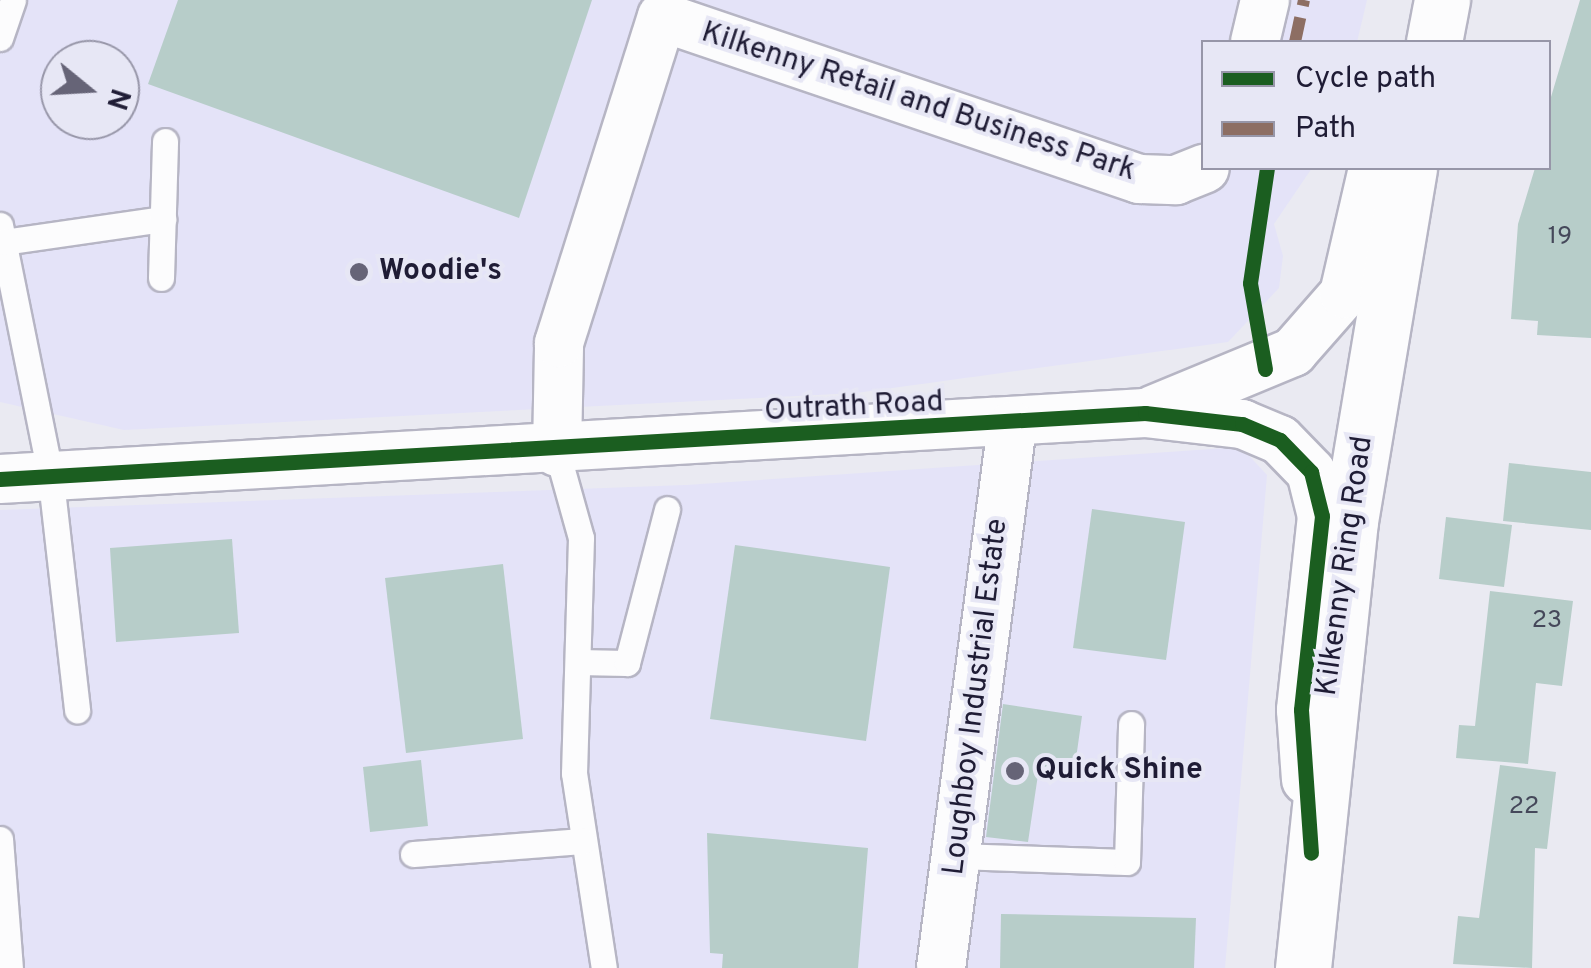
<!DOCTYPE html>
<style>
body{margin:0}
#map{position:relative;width:1591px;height:968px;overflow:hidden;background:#eaeaf2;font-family:Overpass,sans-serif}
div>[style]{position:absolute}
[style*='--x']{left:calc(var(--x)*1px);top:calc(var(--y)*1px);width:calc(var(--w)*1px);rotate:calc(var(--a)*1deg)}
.built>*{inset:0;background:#e4e3f8}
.building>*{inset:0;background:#b7cdc9}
.roads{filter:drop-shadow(2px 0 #b6b5c4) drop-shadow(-2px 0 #b6b5c4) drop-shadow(0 2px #b6b5c4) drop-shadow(0 -2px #b6b5c4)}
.service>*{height:25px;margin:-12.5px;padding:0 12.5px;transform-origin:12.5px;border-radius:12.5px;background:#fcfcfd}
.minor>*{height:48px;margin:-24px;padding:0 24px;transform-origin:24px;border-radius:24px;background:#fcfcfd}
.trunk>*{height:55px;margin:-27.5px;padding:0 27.5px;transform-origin:27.5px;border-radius:27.5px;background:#fcfcfd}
.quiet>*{height:12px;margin-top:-6px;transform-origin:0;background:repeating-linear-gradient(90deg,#8d6e63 0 25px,transparent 0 37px)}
.cycleway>*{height:15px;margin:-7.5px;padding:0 7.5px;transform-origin:7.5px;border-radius:7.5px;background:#1b5e20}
.dots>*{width:28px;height:28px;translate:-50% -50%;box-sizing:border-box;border:5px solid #e7e7f5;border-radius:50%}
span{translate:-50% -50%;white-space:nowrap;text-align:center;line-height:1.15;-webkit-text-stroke:8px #e7e7f5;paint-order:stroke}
.number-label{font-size:25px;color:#45485a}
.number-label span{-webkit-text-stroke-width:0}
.street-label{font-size:30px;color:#1f1c35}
.poi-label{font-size:30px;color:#1f1c35;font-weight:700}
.left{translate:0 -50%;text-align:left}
.legend{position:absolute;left:1201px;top:40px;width:350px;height:130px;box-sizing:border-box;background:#e7e7f5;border:2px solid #9796a8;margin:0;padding:12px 18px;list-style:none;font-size:30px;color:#1f1c35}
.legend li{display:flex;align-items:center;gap:20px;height:50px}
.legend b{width:50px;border:2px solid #9796a8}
.north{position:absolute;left:40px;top:40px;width:100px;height:100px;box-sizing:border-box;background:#e7e7f5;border:2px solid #9796a8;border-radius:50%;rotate:108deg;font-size:28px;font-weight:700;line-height:40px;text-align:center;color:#1f1c35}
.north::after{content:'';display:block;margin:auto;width:35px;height:45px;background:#666477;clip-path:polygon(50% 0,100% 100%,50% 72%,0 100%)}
</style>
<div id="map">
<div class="built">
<i style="clip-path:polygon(evenodd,0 0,1367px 0,1357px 42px,1204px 42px,1204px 168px,1312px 168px,1274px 224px,1283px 256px,1279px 288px,1228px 342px,856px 393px,124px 430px,0 402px,0 0,60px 60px,120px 60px,120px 120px,60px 120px,60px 60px)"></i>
<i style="clip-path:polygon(1241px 447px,1267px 475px,1225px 968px,0 968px,0 510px,686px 485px)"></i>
</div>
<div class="building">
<i style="clip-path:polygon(178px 0,592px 0,519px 218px,148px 84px)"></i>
<i style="clip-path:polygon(1580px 0,1591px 0,1591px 338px,1537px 335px,1538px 321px,1511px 319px,1518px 224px,1535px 168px,1548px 168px,1548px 107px)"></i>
<i style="clip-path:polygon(1509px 463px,1591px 472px,1591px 530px,1503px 521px)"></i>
<i style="clip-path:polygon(1092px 509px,1185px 522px,1166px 660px,1073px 648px)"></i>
<i style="clip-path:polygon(1446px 517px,1512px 525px,1504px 587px,1439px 579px)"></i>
<i style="clip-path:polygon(232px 539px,239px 633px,116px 642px,110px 548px)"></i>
<i style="clip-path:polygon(735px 545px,890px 567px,866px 741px,710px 719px)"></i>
<i style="clip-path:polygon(503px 564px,523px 739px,406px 753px,385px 578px)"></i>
<i style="clip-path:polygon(1490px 591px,1573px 601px,1562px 686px,1536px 683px,1528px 764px,1456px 758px,1459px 725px,1475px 726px)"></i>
<i style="clip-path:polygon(1003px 704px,1082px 716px,1074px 773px,1039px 768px,1028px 842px,986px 837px)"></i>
<i style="clip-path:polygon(421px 760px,428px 826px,370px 832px,363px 767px)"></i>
<i style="clip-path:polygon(1500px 765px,1556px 772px,1547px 849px,1535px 848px,1532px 968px,1453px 964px,1458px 916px,1479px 918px)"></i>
<i style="clip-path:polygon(707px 833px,868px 848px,858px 968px,722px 968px,723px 954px,710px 953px)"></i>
<i style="clip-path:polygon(1001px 914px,1196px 918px,1194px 968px,1000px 968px)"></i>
</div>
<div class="roads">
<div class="service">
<i style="--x:0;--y:38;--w:40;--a:-71.1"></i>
<i style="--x:0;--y:225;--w:252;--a:78.6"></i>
<i style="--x:50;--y:472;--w:240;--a:83.5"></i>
<i style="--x:3;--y:242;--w:162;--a:-8.2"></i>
<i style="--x:161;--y:278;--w:137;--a:-88.3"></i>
<i style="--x:557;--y:452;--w:89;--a:74.4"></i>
<i style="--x:581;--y:538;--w:235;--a:91.7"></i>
<i style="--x:574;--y:773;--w:197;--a:81.3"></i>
<i style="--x:578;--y:662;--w:49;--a:1.2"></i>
<i style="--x:627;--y:663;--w:159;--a:-75.4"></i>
<i style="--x:0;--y:839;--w:129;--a:85.6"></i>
<i style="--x:413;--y:854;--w:170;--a:-4.4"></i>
<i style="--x:956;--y:856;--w:171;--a:2"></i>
<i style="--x:1127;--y:862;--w:138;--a:-88.3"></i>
</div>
<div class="minor">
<i style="--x:1255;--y:42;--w:43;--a:-76.6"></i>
<i style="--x:1153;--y:410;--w:152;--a:-22.5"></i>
<i style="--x:1293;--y:352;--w:77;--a:-48.7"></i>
<i style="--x:1344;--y:294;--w:129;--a:-77"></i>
<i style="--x:557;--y:452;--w:109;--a:-88.9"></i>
<i style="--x:559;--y:343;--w:342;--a:-72.5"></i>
<i style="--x:662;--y:17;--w:504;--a:18.76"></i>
<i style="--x:1139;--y:179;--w:37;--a:2"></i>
<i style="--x:1176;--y:180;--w:31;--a:-22"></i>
<i style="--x:0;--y:479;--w:1147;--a:-3.3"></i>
<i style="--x:1145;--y:413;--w:98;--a:6.5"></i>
<i style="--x:1242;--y:424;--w:41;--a:22.8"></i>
<i style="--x:1280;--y:440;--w:45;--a:45.9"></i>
<i style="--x:1311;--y:472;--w:45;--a:76"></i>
<i style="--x:1322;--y:516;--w:195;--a:96.2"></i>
<i style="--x:1301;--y:710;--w:70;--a:85.9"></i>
<i style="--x:941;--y:968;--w:547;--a:-82.54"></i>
</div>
<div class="trunk">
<i style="--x:1434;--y:42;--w:43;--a:-79.2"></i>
<i style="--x:1303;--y:968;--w:449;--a:-84"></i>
<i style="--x:1350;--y:521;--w:358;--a:-80.5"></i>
</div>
</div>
<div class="quiet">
<i style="--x:1295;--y:42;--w:43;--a:-77.9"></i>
</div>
<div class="cycleway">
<i style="--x:1265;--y:369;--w:87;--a:-99.9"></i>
<i style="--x:1250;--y:283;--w:116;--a:-81.6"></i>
<i style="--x:0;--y:479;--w:1147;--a:-3.3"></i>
<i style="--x:1145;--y:413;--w:98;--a:6.5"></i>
<i style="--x:1242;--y:424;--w:41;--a:22.8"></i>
<i style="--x:1280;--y:440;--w:45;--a:45.9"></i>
<i style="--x:1311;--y:472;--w:45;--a:76"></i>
<i style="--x:1322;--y:516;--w:195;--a:96.2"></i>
<i style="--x:1301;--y:710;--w:143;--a:86"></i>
</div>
<div class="dots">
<i style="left:359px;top:272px;background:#666477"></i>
<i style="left:1015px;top:771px;background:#666477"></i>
</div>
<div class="number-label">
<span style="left:1560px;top:237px">19</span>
<span style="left:1547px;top:621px">23</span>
<span style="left:1524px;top:807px">22</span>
</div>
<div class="street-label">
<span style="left:918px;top:103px;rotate:18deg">Kilkenny Retail and Business Park</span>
<span style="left:854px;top:408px;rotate:-3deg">Outrath Road</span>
<span style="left:1346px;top:566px;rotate:-82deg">Kilkenny Ring Road</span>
<span style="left:977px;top:697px;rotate:-83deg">Loughboy Industrial Estate</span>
</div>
<div class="poi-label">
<span class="left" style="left:379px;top:272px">Woodie's</span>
<span class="left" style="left:1035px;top:771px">Quick Shine</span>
</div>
<ul class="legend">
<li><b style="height:12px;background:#1b5e20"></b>Cycle path</li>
<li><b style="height:12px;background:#8d6e63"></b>Path</li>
</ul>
<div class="north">N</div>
</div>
